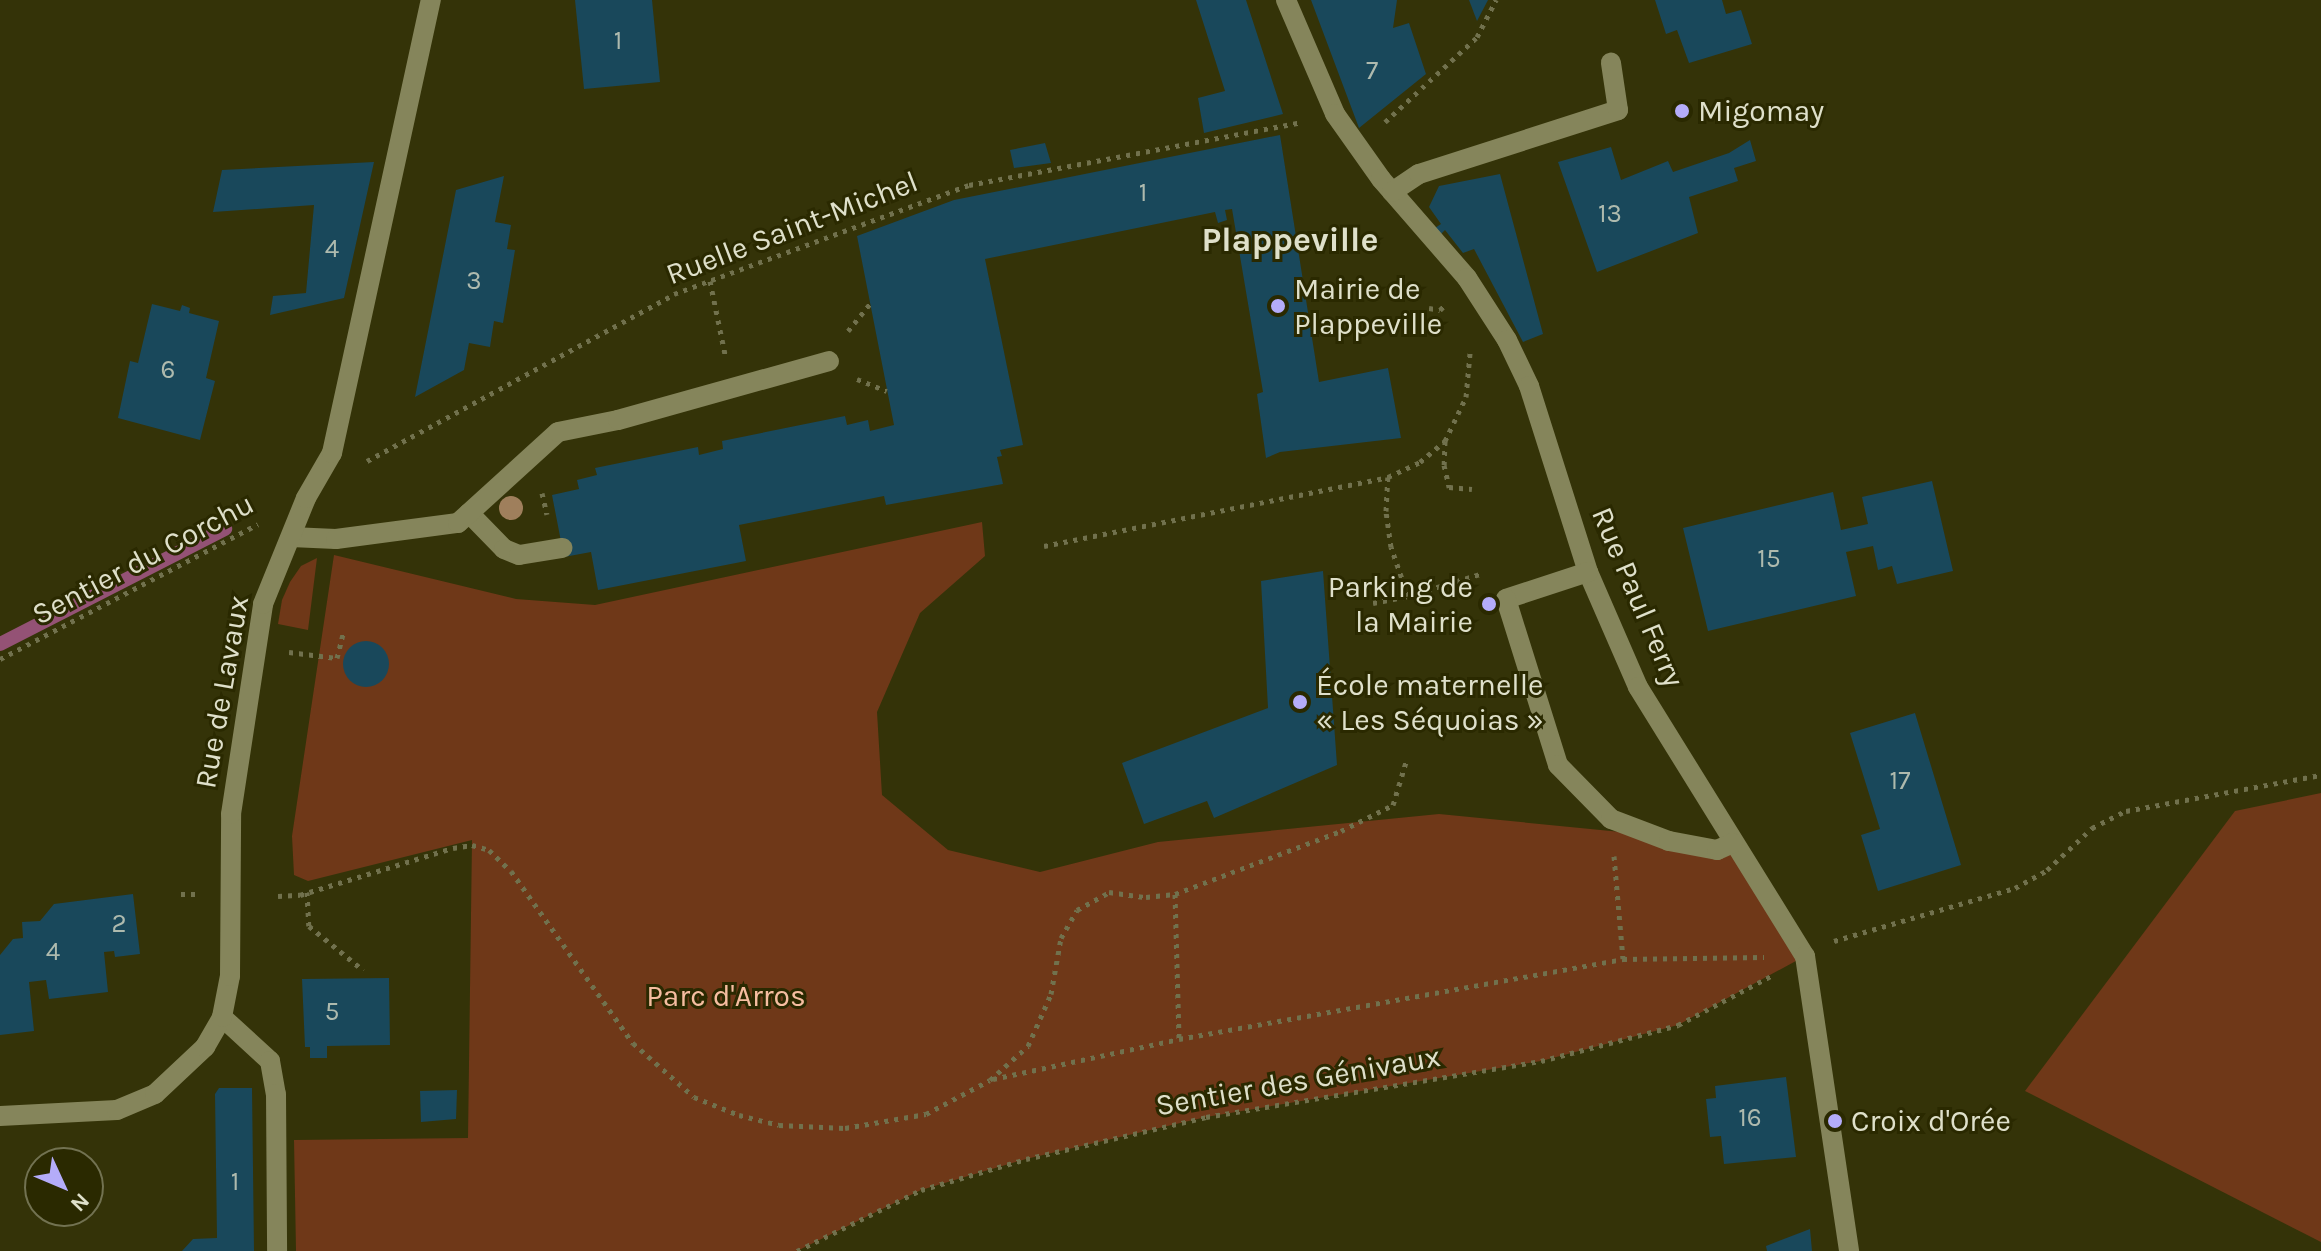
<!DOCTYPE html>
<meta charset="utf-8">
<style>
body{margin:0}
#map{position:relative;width:2321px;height:1251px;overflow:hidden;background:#343308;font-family:Karla,sans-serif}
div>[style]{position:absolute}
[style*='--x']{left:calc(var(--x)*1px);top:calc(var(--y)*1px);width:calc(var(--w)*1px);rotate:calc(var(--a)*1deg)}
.green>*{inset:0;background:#6f3818}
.stream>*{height:14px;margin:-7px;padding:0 7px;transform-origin:7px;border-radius:7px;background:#945275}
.building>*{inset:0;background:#19485b}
.round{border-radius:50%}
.path>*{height:5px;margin-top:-2.5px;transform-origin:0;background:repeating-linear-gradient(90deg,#71714d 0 4px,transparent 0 10px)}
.minor>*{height:20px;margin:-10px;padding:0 10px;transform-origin:10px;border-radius:10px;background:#85855b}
.trees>*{width:24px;height:24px;margin:-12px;border-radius:50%;background:#9f7f5c}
.dots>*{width:22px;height:22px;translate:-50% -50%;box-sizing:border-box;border:4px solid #2a2900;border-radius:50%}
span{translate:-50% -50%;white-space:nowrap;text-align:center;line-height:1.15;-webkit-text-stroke:6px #2a2900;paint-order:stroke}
.number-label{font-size:26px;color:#aebaae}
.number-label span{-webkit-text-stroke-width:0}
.poi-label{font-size:30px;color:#dfe0ca}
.left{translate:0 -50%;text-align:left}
.right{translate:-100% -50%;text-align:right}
.street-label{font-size:30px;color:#dfe0ca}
.park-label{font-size:30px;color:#f6bda0}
.quarter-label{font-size:34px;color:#dfe0ca;font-weight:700}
.north{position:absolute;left:24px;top:1147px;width:80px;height:80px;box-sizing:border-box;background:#2a2900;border:2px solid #727251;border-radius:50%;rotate:134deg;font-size:22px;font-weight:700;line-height:32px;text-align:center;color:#dfe0ca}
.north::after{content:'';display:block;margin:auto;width:28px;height:36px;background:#b4acf9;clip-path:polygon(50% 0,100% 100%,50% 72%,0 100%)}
</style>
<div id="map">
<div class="green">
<i style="clip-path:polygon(982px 522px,985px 556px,920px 613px,877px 712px,882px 795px,948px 850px,1040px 872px,1158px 842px,1439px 814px,1733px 843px,1805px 956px,1678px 1025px,1541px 1061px,1206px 1117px,1026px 1159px,921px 1190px,797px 1251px,296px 1251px,294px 1140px,468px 1138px,472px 840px,308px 881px,294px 875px,292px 836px,334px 555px,516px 599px,595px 605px)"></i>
<i style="clip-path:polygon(317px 558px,308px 630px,278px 624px,282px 600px,290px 582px,301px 566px)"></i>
<i style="clip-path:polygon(2321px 793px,2321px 1242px,2025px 1091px,2235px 811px)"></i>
</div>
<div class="stream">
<i style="--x:0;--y:644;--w:253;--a:-27.1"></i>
</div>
<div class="building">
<i style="clip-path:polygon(575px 0,652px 0,660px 82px,584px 89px)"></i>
<i style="clip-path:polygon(1196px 0,1246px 0,1283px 114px,1204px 133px,1198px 98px,1225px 91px)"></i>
<i style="clip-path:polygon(1311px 0,1397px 0,1393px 28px,1409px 23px,1426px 74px,1359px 128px)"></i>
<i style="clip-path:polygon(1469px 0,1488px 0,1477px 21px)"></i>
<i style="clip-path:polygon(1655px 0,1722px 0,1726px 14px,1741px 10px,1752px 44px,1689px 63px,1677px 30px,1666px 34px)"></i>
<i style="clip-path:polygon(1280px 135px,1319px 382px,1388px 368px,1401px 438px,1280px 452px,1266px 458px,1257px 394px,1263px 392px,1232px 209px,1225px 210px,1227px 220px,1218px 223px,1215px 212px,985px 259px,1023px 445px,1000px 450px,1002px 456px,997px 457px,1003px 484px,886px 505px,884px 496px,739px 525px,746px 561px,598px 590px,591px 552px,564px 557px,552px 495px,579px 489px,577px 480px,597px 475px,595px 468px,698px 447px,699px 455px,723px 449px,722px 441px,845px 416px,847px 425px,868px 420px,870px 431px,894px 425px,857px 236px,954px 200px)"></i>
<i style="clip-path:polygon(1750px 140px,1756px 161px,1734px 168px,1738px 181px,1689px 197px,1698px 233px,1597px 272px,1558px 162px,1611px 147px,1621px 180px,1668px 161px,1673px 172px,1729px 153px)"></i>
<i style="clip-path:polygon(1045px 143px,1051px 163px,1014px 168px,1010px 150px)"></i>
<i style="clip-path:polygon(374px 162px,344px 298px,270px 315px,273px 296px,306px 293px,314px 205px,213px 212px,222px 170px)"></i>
<i style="clip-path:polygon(1500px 174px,1543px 334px,1523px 342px,1474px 249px,1463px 253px,1445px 230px,1441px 234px,1435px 228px,1441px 224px,1429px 207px,1439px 186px)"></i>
<i style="clip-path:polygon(504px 176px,495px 222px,511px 225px,507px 249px,515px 250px,503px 323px,494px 321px,490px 347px,469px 343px,464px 370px,415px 397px,456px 190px)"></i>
<i style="clip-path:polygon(152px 304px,180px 311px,182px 305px,190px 308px,189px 313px,219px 321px,206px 378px,215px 381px,200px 440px,118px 418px,130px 361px,138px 363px)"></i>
<i style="clip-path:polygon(1932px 481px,1953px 571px,1897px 584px,1892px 566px,1878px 570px,1873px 546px,1846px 552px,1856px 596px,1708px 631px,1683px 528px,1833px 492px,1841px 530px,1868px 524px,1862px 497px)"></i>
<i style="clip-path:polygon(1323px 571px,1337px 765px,1214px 818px,1207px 801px,1144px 824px,1122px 763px,1268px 708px,1261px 581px)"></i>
<i class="round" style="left:343px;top:641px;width:46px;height:46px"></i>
<i style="clip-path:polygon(1915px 713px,1961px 865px,1878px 891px,1861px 835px,1880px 829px,1850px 733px)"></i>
<i style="clip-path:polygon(133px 894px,140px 954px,115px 957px,114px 951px,104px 952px,108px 992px,49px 999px,46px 980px,29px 982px,34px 1031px,0 1035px,0 955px,13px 939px,23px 938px,22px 922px,40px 921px,54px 904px)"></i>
<i style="clip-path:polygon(389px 978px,390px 1045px,327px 1046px,327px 1058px,310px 1058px,310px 1047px,305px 1047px,302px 979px)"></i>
<i style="clip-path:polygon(1786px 1077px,1796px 1157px,1724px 1164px,1721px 1136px,1710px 1137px,1706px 1099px,1716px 1098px,1715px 1086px)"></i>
<i style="clip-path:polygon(219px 1088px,252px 1088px,254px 1251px,182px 1251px,193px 1239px,217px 1238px,215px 1094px)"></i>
<i style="clip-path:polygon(457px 1090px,456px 1119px,421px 1122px,420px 1091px)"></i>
<i style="clip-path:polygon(1810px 1229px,1812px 1251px,1767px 1251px,1766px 1246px)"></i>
</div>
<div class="path">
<i style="--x:1385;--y:122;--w:125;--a:-42.7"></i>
<i style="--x:1477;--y:37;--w:42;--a:-62.8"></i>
<i style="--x:710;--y:281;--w:75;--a:78.4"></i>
<i style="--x:1429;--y:308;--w:11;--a:10"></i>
<i style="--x:1440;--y:310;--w:7;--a:-45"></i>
<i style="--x:848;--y:331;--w:35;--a:-51"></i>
<i style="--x:857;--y:379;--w:32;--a:22"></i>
<i style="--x:1445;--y:441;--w:24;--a:92"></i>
<i style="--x:1444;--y:465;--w:23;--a:77"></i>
<i style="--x:1449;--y:487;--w:23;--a:5"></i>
<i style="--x:367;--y:461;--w:349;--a:-28.5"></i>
<i style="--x:674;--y:294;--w:314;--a:-20.3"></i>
<i style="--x:969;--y:185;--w:338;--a:-10.7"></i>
<i style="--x:542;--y:493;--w:22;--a:77"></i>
<i style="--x:1044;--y:546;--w:351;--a:-11.3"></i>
<i style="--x:1388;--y:477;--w:35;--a:-25"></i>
<i style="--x:1420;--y:462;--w:33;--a:-40"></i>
<i style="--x:1445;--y:441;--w:49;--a:-64.5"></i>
<i style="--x:1466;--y:397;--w:44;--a:-84.8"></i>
<i style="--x:1408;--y:596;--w:75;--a:-17"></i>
<i style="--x:1373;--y:603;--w:36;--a:-11"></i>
<i style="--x:1408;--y:596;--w:52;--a:-109.1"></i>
<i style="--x:1391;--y:547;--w:36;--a:-98"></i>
<i style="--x:1386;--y:511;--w:34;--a:-87"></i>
<i style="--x:289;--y:652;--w:48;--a:7.1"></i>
<i style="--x:337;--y:658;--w:25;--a:-76"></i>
<i style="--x:0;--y:659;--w:291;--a:-27.6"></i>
<i style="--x:1614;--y:856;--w:103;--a:85"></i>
<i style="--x:307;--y:892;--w:34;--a:87"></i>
<i style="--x:309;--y:926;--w:70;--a:39.2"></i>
<i style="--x:181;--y:894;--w:16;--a:0"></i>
<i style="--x:1175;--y:894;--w:145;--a:88.4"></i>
<i style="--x:278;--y:896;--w:22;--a:-3"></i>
<i style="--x:300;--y:895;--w:160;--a:-17.1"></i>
<i style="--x:453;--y:848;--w:19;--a:-9"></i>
<i style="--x:472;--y:845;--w:18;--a:16"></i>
<i style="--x:489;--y:850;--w:30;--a:44"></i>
<i style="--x:511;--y:871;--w:211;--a:54.7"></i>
<i style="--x:633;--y:1043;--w:81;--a:41.5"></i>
<i style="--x:694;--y:1097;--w:48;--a:21.8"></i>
<i style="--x:739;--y:1115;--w:41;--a:14"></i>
<i style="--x:779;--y:1125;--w:66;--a:2.6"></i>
<i style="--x:845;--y:1128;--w:82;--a:-9.8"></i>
<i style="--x:926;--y:1114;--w:72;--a:-28"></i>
<i style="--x:990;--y:1080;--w:51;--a:-41.8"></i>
<i style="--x:1028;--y:1046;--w:57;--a:-66.1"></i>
<i style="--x:1051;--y:994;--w:57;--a:-79.9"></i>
<i style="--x:1061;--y:938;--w:32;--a:-60"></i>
<i style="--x:1077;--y:910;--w:37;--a:-29"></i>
<i style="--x:1109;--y:892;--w:37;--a:8"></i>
<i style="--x:1146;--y:897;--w:29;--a:-6"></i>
<i style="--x:1175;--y:894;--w:178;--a:-20.8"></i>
<i style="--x:1341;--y:831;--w:58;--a:-26.6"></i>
<i style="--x:1393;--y:805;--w:45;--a:-73.2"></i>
<i style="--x:1834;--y:941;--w:189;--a:-16.3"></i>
<i style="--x:2015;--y:888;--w:37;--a:-29"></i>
<i style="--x:2047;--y:870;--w:62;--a:-43"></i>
<i style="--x:2092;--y:828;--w:38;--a:-27"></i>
<i style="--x:2126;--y:811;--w:198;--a:-10.5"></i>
<i style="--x:993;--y:1079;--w:190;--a:-12.1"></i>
<i style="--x:1179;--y:1039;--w:451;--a:-10.2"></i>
<i style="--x:1623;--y:959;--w:141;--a:-0.8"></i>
<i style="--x:797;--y:1251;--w:138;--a:-26.2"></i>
<i style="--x:921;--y:1190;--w:109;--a:-16.4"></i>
<i style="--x:1026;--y:1159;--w:185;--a:-13.1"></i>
<i style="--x:1206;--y:1117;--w:340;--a:-9.5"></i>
<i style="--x:1541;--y:1061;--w:142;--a:-14.7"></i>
<i style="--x:1678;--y:1025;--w:107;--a:-27.8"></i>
</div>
<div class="minor">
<i style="--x:1286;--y:0;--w:124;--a:66.7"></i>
<i style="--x:1335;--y:114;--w:80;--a:54.7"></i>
<i style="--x:1381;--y:179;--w:131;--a:49"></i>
<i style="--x:1467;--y:278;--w:74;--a:57.2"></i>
<i style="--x:1507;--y:340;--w:51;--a:64.4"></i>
<i style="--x:1529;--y:386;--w:195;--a:72.4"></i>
<i style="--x:1588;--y:572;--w:125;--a:66.5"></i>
<i style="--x:1638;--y:687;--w:317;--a:58.2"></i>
<i style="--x:1805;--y:956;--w:298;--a:81.5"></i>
<i style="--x:1392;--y:192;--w:32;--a:-34"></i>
<i style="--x:1419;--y:174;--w:209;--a:-17.8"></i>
<i style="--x:1618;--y:110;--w:48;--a:-98.5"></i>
<i style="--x:469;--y:513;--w:50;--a:45.8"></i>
<i style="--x:504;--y:549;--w:16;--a:22"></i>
<i style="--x:519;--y:555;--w:44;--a:-9.2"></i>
<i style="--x:291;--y:537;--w:45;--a:2.5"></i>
<i style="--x:336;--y:539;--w:123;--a:-7.5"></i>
<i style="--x:458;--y:523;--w:135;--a:-42.3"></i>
<i style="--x:558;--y:432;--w:61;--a:-11.3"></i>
<i style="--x:618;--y:420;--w:219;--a:-15.6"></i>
<i style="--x:1588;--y:572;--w:86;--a:161.8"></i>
<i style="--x:1506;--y:599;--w:174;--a:72.6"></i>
<i style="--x:1558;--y:765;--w:76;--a:45.5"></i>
<i style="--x:1611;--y:819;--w:62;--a:20.8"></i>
<i style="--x:1669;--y:841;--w:49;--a:10.6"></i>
<i style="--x:1717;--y:850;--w:17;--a:-24"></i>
<i style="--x:222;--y:1017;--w:65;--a:42.5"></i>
<i style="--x:270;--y:1061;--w:34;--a:80"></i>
<i style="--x:276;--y:1094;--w:157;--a:89.6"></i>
<i style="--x:0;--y:1116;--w:117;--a:-2.9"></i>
<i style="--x:117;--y:1110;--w:41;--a:-22.8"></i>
<i style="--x:155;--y:1094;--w:69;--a:-43.2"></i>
<i style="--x:205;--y:1047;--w:34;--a:-60"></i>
<i style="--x:222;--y:1017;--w:42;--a:-79"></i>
<i style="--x:230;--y:976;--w:162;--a:-89.6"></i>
<i style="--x:231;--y:814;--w:212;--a:-81.3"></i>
<i style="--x:263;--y:604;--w:114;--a:-67.9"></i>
<i style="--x:306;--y:498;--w:52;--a:-60"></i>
<i style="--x:332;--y:453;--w:464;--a:-77.7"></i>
</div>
<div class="trees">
<i style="left:511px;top:508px"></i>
</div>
<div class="dots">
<i style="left:1682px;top:111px;background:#b4acf9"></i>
<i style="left:1278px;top:306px;background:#b4acf9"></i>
<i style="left:1489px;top:604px;background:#b4acf9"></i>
<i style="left:1300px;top:702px;background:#b4acf9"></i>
<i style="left:1835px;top:1121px;background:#b4acf9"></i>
</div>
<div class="number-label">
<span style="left:618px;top:41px">1</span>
<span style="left:1372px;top:71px">7</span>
<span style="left:1143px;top:193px">1</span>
<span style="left:1610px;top:214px">13</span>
<span style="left:332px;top:249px">4</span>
<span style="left:474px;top:281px">3</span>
<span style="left:168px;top:370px">6</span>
<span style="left:1769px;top:559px">15</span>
<span style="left:1900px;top:781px">17</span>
<span style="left:119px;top:924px">2</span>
<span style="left:53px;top:952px">4</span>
<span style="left:332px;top:1012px">5</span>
<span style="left:1750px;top:1118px">16</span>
<span style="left:235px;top:1182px">1</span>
</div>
<div class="poi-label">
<span class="left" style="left:1698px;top:111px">Migomay</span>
<span class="left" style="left:1294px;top:306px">Mairie de<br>Plappeville</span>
<span class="right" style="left:1473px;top:604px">Parking de<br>la Mairie</span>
<span class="left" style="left:1316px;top:702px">École maternelle<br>« Les Séquoias »</span>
<span class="left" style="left:1851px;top:1121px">Croix d'Orée</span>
</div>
<div class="street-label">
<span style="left:792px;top:228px;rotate:-21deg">Ruelle Saint-Michel</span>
<span style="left:143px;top:559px;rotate:-28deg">Sentier du Corchu</span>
<span style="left:1638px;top:597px;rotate:67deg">Rue Paul Ferry</span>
<span style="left:222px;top:692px;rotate:-80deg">Rue de Lavaux</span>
<span style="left:1298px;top:1081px;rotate:-10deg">Sentier des Génivaux</span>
</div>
<div class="park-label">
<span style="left:726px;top:996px">Parc d'Arros</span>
</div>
<div class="quarter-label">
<span style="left:1290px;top:241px">Plappeville</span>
</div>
<div class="north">N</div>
</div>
